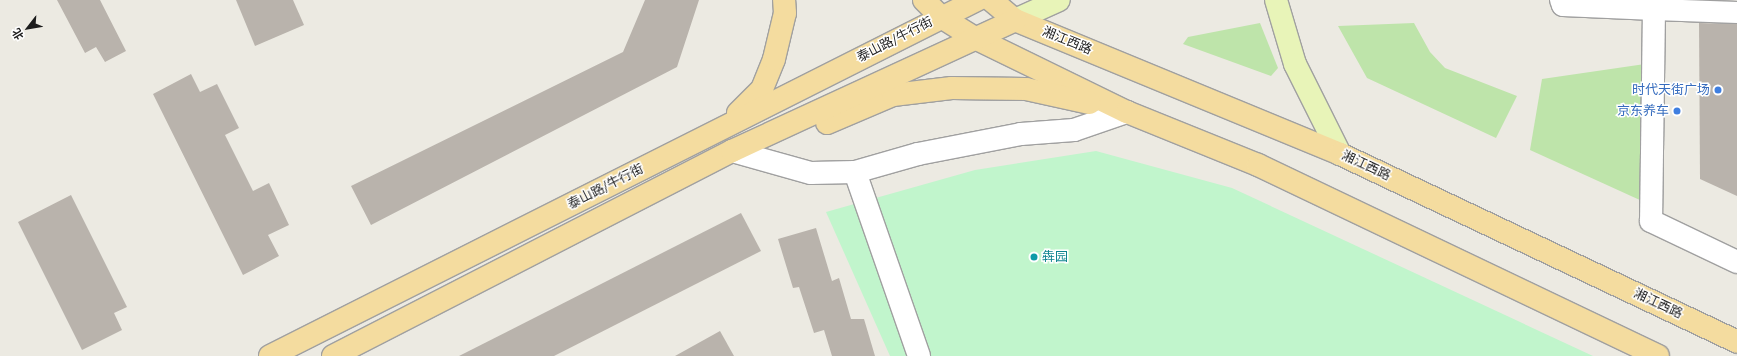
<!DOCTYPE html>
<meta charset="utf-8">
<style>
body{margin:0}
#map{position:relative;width:1737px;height:356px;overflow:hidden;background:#eceae2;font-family:"IBM Plex Sans","Noto Sans SC",sans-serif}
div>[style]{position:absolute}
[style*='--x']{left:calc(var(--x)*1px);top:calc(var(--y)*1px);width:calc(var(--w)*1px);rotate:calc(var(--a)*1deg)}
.grass>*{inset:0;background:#bee4aa}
.park>*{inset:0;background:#c1f5cc}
.building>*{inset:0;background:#b9b3ac}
.roads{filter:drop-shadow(1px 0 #a0a0a0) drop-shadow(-1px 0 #a0a0a0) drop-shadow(0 1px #a0a0a0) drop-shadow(0 -1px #a0a0a0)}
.pedestrian>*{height:21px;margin:-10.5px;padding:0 10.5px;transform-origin:10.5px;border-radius:10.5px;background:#fff}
.minor>*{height:22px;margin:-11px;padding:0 11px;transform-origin:11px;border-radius:11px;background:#fff}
.secondary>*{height:22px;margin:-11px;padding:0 11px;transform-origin:11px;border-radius:11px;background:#e8f4b8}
.primary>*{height:22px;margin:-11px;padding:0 11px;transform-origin:11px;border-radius:11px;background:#f4dc9f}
.dots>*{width:11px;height:11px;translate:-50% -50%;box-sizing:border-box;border:2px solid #fff;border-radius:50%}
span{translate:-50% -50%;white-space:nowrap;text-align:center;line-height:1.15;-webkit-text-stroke:3px #fff;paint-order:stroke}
.street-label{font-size:13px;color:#1c1c1c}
.shop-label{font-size:13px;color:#366cbe}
.right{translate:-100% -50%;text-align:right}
.culture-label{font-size:13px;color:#0d838f}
.left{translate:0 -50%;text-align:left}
.north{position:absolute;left:8px;top:8px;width:40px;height:40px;-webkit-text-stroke:3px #fff;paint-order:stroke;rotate:239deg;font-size:11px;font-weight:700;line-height:16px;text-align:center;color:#1c1c1c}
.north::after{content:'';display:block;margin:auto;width:14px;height:18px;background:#1c1c1c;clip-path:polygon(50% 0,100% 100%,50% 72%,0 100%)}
</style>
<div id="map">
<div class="grass">
<i style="clip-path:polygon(1260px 23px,1278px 68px,1271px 76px,1183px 44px,1188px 37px)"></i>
<i style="clip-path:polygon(1414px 23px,1430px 52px,1445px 68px,1517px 96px,1496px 138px,1367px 78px,1338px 26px)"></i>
<i style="clip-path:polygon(1645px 64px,1642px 201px,1530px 150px,1542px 79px)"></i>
</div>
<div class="park">
<i style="clip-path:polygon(1096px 151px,1232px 188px,1593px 356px,890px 356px,826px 212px,975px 170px)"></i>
</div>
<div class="building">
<i style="clip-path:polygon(57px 0,100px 0,126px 51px,105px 62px,96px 47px,85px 53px)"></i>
<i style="clip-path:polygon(236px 0,293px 0,304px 25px,255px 46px)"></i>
<i style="clip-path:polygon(645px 0,699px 0,677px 67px,371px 225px,351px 186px,623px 52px)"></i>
<i style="clip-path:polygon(1699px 23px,1737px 24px,1737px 196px,1700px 179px)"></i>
<i style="clip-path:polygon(191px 74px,200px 92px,217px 84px,239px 128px,225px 135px,253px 191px,269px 183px,289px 225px,268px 235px,279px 256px,243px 275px,153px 94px)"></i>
<i style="clip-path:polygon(71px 195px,127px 307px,114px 313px,122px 330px,82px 350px,18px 222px)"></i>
<i style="clip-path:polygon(741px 213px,761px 251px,554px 356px,459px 356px)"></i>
<i style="clip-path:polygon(816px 228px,832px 281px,839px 278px,851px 319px,864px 319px,875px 356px,832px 356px,824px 330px,814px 333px,799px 287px,793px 288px,778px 239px)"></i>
<i style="clip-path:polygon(720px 331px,734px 356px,675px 356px)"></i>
</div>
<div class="roads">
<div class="pedestrian">
<i style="--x:1654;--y:9;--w:83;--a:2.1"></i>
</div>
<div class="minor">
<i style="--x:1561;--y:0;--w:5;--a:68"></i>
<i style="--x:1563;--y:5;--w:91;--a:2.5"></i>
<i style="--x:1654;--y:9;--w:212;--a:90.8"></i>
<i style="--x:1651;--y:221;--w:95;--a:25.5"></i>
<i style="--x:732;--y:151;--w:82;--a:15.6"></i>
<i style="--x:811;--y:173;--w:44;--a:-1.3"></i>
<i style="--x:855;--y:172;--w:66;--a:-15.9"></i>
<i style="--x:918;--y:154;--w:105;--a:-11"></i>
<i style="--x:1021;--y:134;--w:53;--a:-4.3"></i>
<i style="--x:1074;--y:130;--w:56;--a:-18.8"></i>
<i style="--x:855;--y:172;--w:195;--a:70.8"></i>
</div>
<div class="secondary">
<i style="--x:1276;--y:0;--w:67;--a:73.5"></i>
<i style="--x:1295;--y:64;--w:101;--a:63.4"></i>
<i style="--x:1015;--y:20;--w:48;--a:-24.4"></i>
</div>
<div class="primary">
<i style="--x:924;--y:0;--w:24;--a:45"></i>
<i style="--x:941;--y:17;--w:40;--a:32"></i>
<i style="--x:975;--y:38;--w:169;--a:26"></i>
<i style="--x:1127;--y:112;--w:141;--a:22"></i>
<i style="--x:1258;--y:165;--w:443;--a:25.5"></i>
<i style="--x:991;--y:0;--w:31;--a:40"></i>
<i style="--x:1015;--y:20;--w:352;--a:22.4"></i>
<i style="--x:1340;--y:154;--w:439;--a:25.3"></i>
<i style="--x:738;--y:113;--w:34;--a:-45"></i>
<i style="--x:762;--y:89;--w:32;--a:-68"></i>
<i style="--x:774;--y:59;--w:47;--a:-76.6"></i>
<i style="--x:785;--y:13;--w:13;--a:-94"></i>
<i style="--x:827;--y:123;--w:72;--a:-23"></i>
<i style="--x:893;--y:95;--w:59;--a:-6.8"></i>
<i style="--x:952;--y:88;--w:74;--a:0.8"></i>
<i style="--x:1026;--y:89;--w:65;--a:12.5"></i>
<i style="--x:270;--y:356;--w:792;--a:-26.73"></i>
<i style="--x:333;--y:356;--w:449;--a:-27.2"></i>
<i style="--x:732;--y:151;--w:312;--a:-24.8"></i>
</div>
</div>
<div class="dots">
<i style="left:1718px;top:90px;background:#3f7fe0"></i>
<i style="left:1677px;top:111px;background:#3f7fe0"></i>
<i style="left:1034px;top:257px;background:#0f9aa8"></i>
</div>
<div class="street-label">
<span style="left:895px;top:40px;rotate:-27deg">泰山路/牛行街</span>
<span style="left:1067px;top:41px;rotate:22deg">湘江西路</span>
<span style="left:1366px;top:166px;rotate:25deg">湘江西路</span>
<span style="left:606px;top:187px;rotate:-27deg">泰山路/牛行街</span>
<span style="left:1658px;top:304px;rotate:25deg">湘江西路</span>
</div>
<div class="shop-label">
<span class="right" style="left:1710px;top:90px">时代天街广场</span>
<span class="right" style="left:1669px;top:111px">京东养车</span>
</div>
<div class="culture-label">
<span class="left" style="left:1042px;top:257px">犇园</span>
</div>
<div class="north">北</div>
</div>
